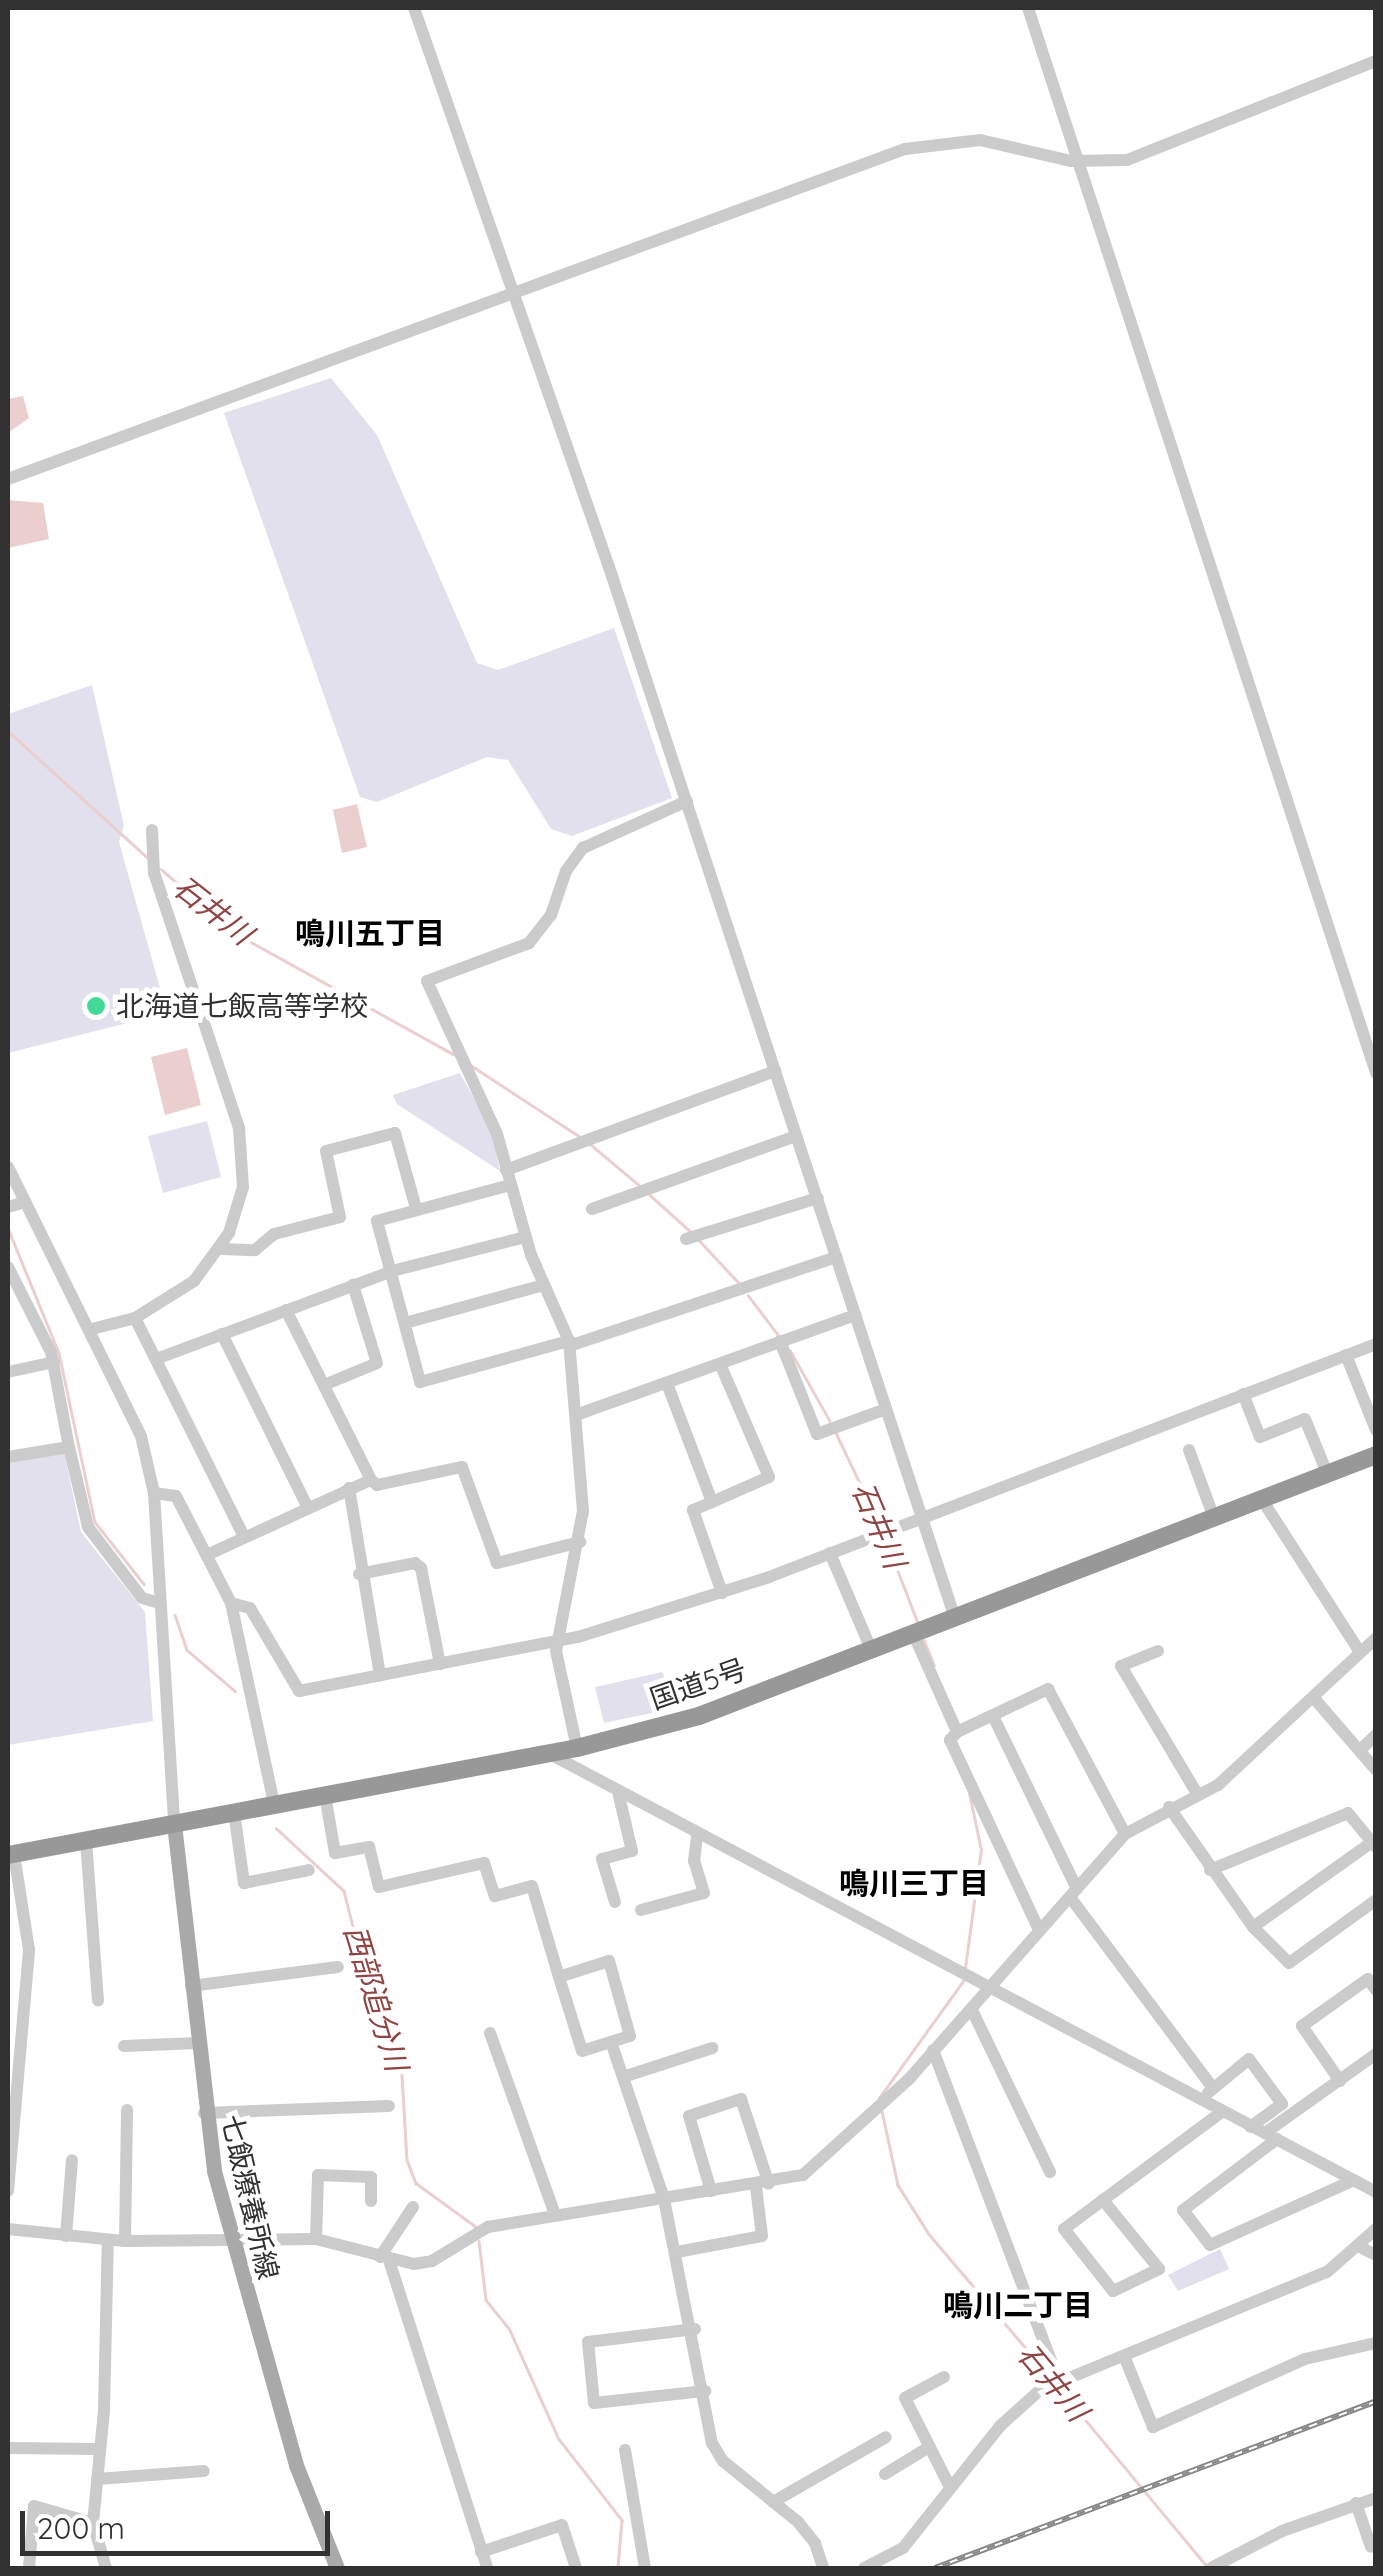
<!DOCTYPE html>
<meta charset="utf-8">
<style>
body{margin:0}
#map{position:relative;width:1383px;height:2576px;overflow:hidden;background:#fff;font-family:Quicksand,"Noto Sans JP",sans-serif}
div>[style]{position:absolute}
[style*='--x']{left:calc(var(--x)*1px);top:calc(var(--y)*1px);width:calc(var(--w)*1px);rotate:calc(var(--a)*1deg)}
.green>*{inset:0;background:#e1e0ec}
.water>*{inset:0;background:#ebcfce}
.stream>*{height:2.5px;margin:-1.25px;padding:0 1.25px;transform-origin:1.25px;border-radius:1.25px;background:#ebcfce}
.minor>*{height:12px;margin:-6px;padding:0 6px;transform-origin:6px;border-radius:6px;background:#cbcbcb}
.major>*{height:15px;margin:-7.5px;padding:0 7.5px;transform-origin:7.5px;border-radius:7.5px;background:#a9a9a9}
.highway>*{height:18px;margin:-9px;padding:0 9px;transform-origin:9px;border-radius:9px;background:#989898}
.rail>*{height:6px;margin-top:-3px;transform-origin:0;background:repeating-linear-gradient(90deg,#fff 0 8px,#868686 0 16px);box-sizing:border-box;border-block:2px solid #868686}
.dots>*{width:28px;height:28px;translate:-50% -50%;box-sizing:border-box;border:5px solid #fff;border-radius:50%}
span{translate:-50% -50%;white-space:nowrap;text-align:center;line-height:1.15;-webkit-text-stroke:10px #fff;paint-order:stroke}
.poi-label{font-size:28px;color:#313131}
.left{translate:0 -50%;text-align:left}
.street-label{font-size:28px;color:#313131}
.water-label{font-size:30px;color:#8e4544;font-style:italic}
.neighbourhood-label{font-size:30px;color:#000;font-weight:700}
.frame{position:absolute;inset:0;border:10px solid #313131;pointer-events:none}
.scale{position:absolute;left:20px;top:2511px;width:310px;height:45px;box-sizing:border-box;border:5px solid #313131;border-top:0;padding-left:12px;font-size:30px;line-height:35px;white-space:nowrap;color:#313131;-webkit-text-stroke:8px #fff;paint-order:stroke}
</style>
<div id="map">
<div class="green">
<i style="clip-path:polygon(331px 378px,377px 435px,477px 663px,498px 670px,614px 628px,672px 798px,572px 836px,551px 829px,508px 760px,487px 757px,377px 802px,360px 797px,224px 413px)"></i>
<i style="clip-path:polygon(92px 685px,124px 826px,119px 842px,167px 1013px,8px 1053px,8px 714px)"></i>
<i style="clip-path:polygon(460px 1073px,492px 1132px,500px 1171px,397px 1104px,393px 1095px)"></i>
<i style="clip-path:polygon(207px 1121px,221px 1177px,163px 1193px,148px 1136px)"></i>
<i style="clip-path:polygon(64px 1452px,81px 1532px,145px 1612px,153px 1721px,8px 1745px,8px 1463px)"></i>
<i style="clip-path:polygon(662px 1672px,680px 1707px,604px 1723px,595px 1687px)"></i>
<i style="clip-path:polygon(1220px 2249px,1229px 2269px,1178px 2291px,1168px 2275px)"></i>
</div>
<div class="water">
<i style="clip-path:polygon(23px 396px,29px 418px,8px 433px,8px 399px)"></i>
<i style="clip-path:polygon(8px 500px,43px 503px,49px 539px,8px 548px)"></i>
<i style="clip-path:polygon(357px 804px,367px 847px,342px 853px,333px 810px)"></i>
<i style="clip-path:polygon(187px 1048px,201px 1105px,165px 1115px,151px 1057px)"></i>
</div>
<div class="stream">
<i style="--x:8;--y:731;--w:188;--a:42.2"></i>
<i style="--x:161;--y:869;--w:96;--a:41.2"></i>
<i style="--x:233;--y:932;--w:252;--a:29"></i>
<i style="--x:472;--y:1066;--w:131;--a:33.2"></i>
<i style="--x:589;--y:1143;--w:67;--a:40.1"></i>
<i style="--x:650;--y:1195;--w:57;--a:42.1"></i>
<i style="--x:8;--y:1228;--w:135;--a:67.8"></i>
<i style="--x:59;--y:1353;--w:173;--a:78"></i>
<i style="--x:95;--y:1522;--w:79;--a:51.7"></i>
<i style="--x:698;--y:1239;--w:62;--a:47"></i>
<i style="--x:748;--y:1295;--w:51;--a:52.9"></i>
<i style="--x:790;--y:1350;--w:81;--a:60.6"></i>
<i style="--x:836;--y:1433;--w:106;--a:64.4"></i>
<i style="--x:885;--y:1537;--w:92;--a:69"></i>
<i style="--x:175;--y:1615;--w:37;--a:71"></i>
<i style="--x:187;--y:1650;--w:63;--a:40.5"></i>
<i style="--x:924;--y:1640;--w:27;--a:68"></i>
<i style="--x:276;--y:1828;--w:93;--a:42.8"></i>
<i style="--x:344;--y:1891;--w:94;--a:75.8"></i>
<i style="--x:367;--y:1982;--w:84;--a:66.2"></i>
<i style="--x:401;--y:2059;--w:101;--a:86.6"></i>
<i style="--x:407;--y:2160;--w:25;--a:69"></i>
<i style="--x:416;--y:2183;--w:73;--a:36.1"></i>
<i style="--x:965;--y:1968;--w:119;--a:-82.3"></i>
<i style="--x:981;--y:1850;--w:58;--a:-101.9"></i>
<i style="--x:879;--y:2098;--w:144;--a:-54.3"></i>
<i style="--x:882;--y:2111;--w:76;--a:77.8"></i>
<i style="--x:898;--y:2185;--w:58;--a:57.7"></i>
<i style="--x:929;--y:2234;--w:189;--a:49.7"></i>
<i style="--x:479;--y:2241;--w:59;--a:83.2"></i>
<i style="--x:486;--y:2300;--w:36;--a:51"></i>
<i style="--x:509;--y:2328;--w:122;--a:65.8"></i>
<i style="--x:559;--y:2439;--w:103;--a:52.1"></i>
<i style="--x:622;--y:2520;--w:48;--a:94.8"></i>
<i style="--x:1059;--y:2388;--w:231;--a:50.3"></i>
</div>
<div class="minor">
<i style="--x:414;--y:8;--w:592;--a:70.77"></i>
<i style="--x:609;--y:567;--w:1106;--a:71.78"></i>
<i style="--x:1028;--y:8;--w:1120;--a:71.9"></i>
<i style="--x:8;--y:479;--w:956;--a:-20.2"></i>
<i style="--x:905;--y:149;--w:76;--a:-6.8"></i>
<i style="--x:980;--y:140;--w:93;--a:13"></i>
<i style="--x:1071;--y:161;--w:56;--a:-1"></i>
<i style="--x:1127;--y:160;--w:268;--a:-21.7"></i>
<i style="--x:8;--y:1167;--w:300;--a:63.7"></i>
<i style="--x:141;--y:1436;--w:58;--a:77.2"></i>
<i style="--x:154;--y:1493;--w:332;--a:86.5"></i>
<i style="--x:506;--y:1170;--w:287;--a:-20.2"></i>
<i style="--x:510;--y:1185;--w:138;--a:164.9"></i>
<i style="--x:377;--y:1221;--w:167;--a:75"></i>
<i style="--x:420;--y:1382;--w:155;--a:-15.4"></i>
<i style="--x:8;--y:1207;--w:18;--a:-16"></i>
<i style="--x:592;--y:1209;--w:217;--a:-19.7"></i>
<i style="--x:686;--y:1239;--w:138;--a:-17.3"></i>
<i style="--x:221;--y:1249;--w:34;--a:2"></i>
<i style="--x:255;--y:1250;--w:25;--a:-40"></i>
<i style="--x:274;--y:1234;--w:68;--a:-14.4"></i>
<i style="--x:340;--y:1217;--w:67;--a:-102"></i>
<i style="--x:326;--y:1151;--w:71;--a:-14.6"></i>
<i style="--x:395;--y:1133;--w:78;--a:74.4"></i>
<i style="--x:8;--y:1267;--w:95;--a:63.2"></i>
<i style="--x:51;--y:1352;--w:97;--a:79.3"></i>
<i style="--x:69;--y:1447;--w:62;--a:170.7"></i>
<i style="--x:286;--y:1310;--w:190;--a:63.4"></i>
<i style="--x:135;--y:1318;--w:245;--a:63.5"></i>
<i style="--x:405;--y:1323;--w:144;--a:-15.3"></i>
<i style="--x:92;--y:1329;--w:44;--a:-14.3"></i>
<i style="--x:135;--y:1318;--w:70;--a:-32.1"></i>
<i style="--x:194;--y:1281;--w:59;--a:-53.9"></i>
<i style="--x:229;--y:1233;--w:48;--a:-73.1"></i>
<i style="--x:243;--y:1187;--w:59;--a:-93.9"></i>
<i style="--x:239;--y:1128;--w:269;--a:-108.4"></i>
<i style="--x:154;--y:873;--w:43;--a:-92.7"></i>
<i style="--x:222;--y:1334;--w:192;--a:63.7"></i>
<i style="--x:780;--y:1341;--w:100;--a:68.3"></i>
<i style="--x:817;--y:1434;--w:73;--a:-19.9"></i>
<i style="--x:569;--y:1346;--w:282;--a:-18.4"></i>
<i style="--x:1346;--y:1355;--w:81;--a:68.2"></i>
<i style="--x:156;--y:1359;--w:252;--a:-20.4"></i>
<i style="--x:392;--y:1271;--w:137;--a:-14.3"></i>
<i style="--x:8;--y:1372;--w:47;--a:-12.3"></i>
<i style="--x:324;--y:1385;--w:57;--a:-22.5"></i>
<i style="--x:377;--y:1363;--w:82;--a:-107.1"></i>
<i style="--x:668;--y:1386;--w:124;--a:69.2"></i>
<i style="--x:712;--y:1502;--w:21;--a:157"></i>
<i style="--x:693;--y:1510;--w:88;--a:70.7"></i>
<i style="--x:1243;--y:1394;--w:46;--a:68.4"></i>
<i style="--x:1260;--y:1437;--w:48;--a:-21.8"></i>
<i style="--x:1305;--y:1419;--w:58;--a:67.8"></i>
<i style="--x:576;--y:1415;--w:297;--a:-19.7"></i>
<i style="--x:69;--y:1447;--w:82;--a:76.6"></i>
<i style="--x:88;--y:1527;--w:89;--a:52.7"></i>
<i style="--x:142;--y:1598;--w:19;--a:16"></i>
<i style="--x:1189;--y:1450;--w:72;--a:69.8"></i>
<i style="--x:349;--y:1488;--w:190;--a:80.6"></i>
<i style="--x:154;--y:1493;--w:22;--a:8"></i>
<i style="--x:176;--y:1496;--w:120;--a:62.8"></i>
<i style="--x:231;--y:1603;--w:206;--a:77.9"></i>
<i style="--x:1261;--y:1498;--w:183;--a:57.3"></i>
<i style="--x:712;--y:1502;--w:62;--a:-23.7"></i>
<i style="--x:769;--y:1477;--w:123;--a:-113.4"></i>
<i style="--x:830;--y:1553;--w:104;--a:66.9"></i>
<i style="--x:209;--y:1554;--w:178;--a:-24.6"></i>
<i style="--x:371;--y:1480;--w:8;--a:40"></i>
<i style="--x:377;--y:1485;--w:87;--a:-12"></i>
<i style="--x:462;--y:1467;--w:102;--a:70"></i>
<i style="--x:497;--y:1563;--w:86;--a:-14.2"></i>
<i style="--x:359;--y:1574;--w:57;--a:-11.1"></i>
<i style="--x:415;--y:1563;--w:8;--a:40"></i>
<i style="--x:421;--y:1568;--w:98;--a:78.8"></i>
<i style="--x:231;--y:1603;--w:20;--a:15"></i>
<i style="--x:250;--y:1608;--w:96;--a:59.4"></i>
<i style="--x:299;--y:1691;--w:284;--a:-11"></i>
<i style="--x:578;--y:1637;--w:200;--a:-17.4"></i>
<i style="--x:769;--y:1577;--w:650;--a:-21"></i>
<i style="--x:913;--y:1633;--w:108;--a:66"></i>
<i style="--x:957;--y:1732;--w:11;--a:131"></i>
<i style="--x:950;--y:1740;--w:210;--a:64.9"></i>
<i style="--x:1158;--y:1651;--w:40;--a:158"></i>
<i style="--x:1121;--y:1666;--w:150;--a:59.2"></i>
<i style="--x:1313;--y:1697;--w:96;--a:49.2"></i>
<i style="--x:993;--y:1716;--w:192;--a:64.1"></i>
<i style="--x:957;--y:1732;--w:101;--a:-25.3"></i>
<i style="--x:1048;--y:1689;--w:164;--a:62"></i>
<i style="--x:577;--y:1748;--w:99;--a:-102.2"></i>
<i style="--x:556;--y:1651;--w:143;--a:-79.1"></i>
<i style="--x:583;--y:1511;--w:171;--a:-94.7"></i>
<i style="--x:569;--y:1341;--w:94;--a:-113.8"></i>
<i style="--x:531;--y:1255;--w:126;--a:-105.7"></i>
<i style="--x:497;--y:1134;--w:168;--a:-114.6"></i>
<i style="--x:427;--y:981;--w:109;--a:-20.4"></i>
<i style="--x:529;--y:943;--w:36;--a:-52"></i>
<i style="--x:551;--y:915;--w:46;--a:-71.2"></i>
<i style="--x:566;--y:871;--w:29;--a:-54"></i>
<i style="--x:583;--y:848;--w:114;--a:-24.3"></i>
<i style="--x:1360;--y:1750;--w:22;--a:-43"></i>
<i style="--x:548;--y:1753;--w:937;--a:27.93"></i>
<i style="--x:325;--y:1795;--w:59;--a:80.2"></i>
<i style="--x:335;--y:1853;--w:35;--a:-10"></i>
<i style="--x:369;--y:1847;--w:41;--a:76"></i>
<i style="--x:379;--y:1887;--w:108;--a:-12.9"></i>
<i style="--x:484;--y:1863;--w:35;--a:72"></i>
<i style="--x:495;--y:1896;--w:38;--a:-15"></i>
<i style="--x:532;--y:1886;--w:95;--a:73.5"></i>
<i style="--x:559;--y:1977;--w:77;--a:72.7"></i>
<i style="--x:582;--y:2051;--w:50;--a:-17.4"></i>
<i style="--x:630;--y:2036;--w:78;--a:-105.6"></i>
<i style="--x:609;--y:1961;--w:52;--a:162.3"></i>
<i style="--x:1169;--y:1807;--w:146;--a:55"></i>
<i style="--x:1253;--y:1927;--w:51;--a:45"></i>
<i style="--x:1289;--y:1963;--w:107;--a:-35.9"></i>
<i style="--x:234;--y:1812;--w:72;--a:82"></i>
<i style="--x:244;--y:1883;--w:66;--a:-11.3"></i>
<i style="--x:86;--y:1841;--w:160;--a:85.7"></i>
<i style="--x:1210;--y:1870;--w:149;--a:-22.4"></i>
<i style="--x:1348;--y:1813;--w:44;--a:50.5"></i>
<i style="--x:1070;--y:1897;--w:239;--a:53.2"></i>
<i style="--x:615;--y:1902;--w:45;--a:-106.8"></i>
<i style="--x:602;--y:1859;--w:31;--a:-15"></i>
<i style="--x:632;--y:1851;--w:57;--a:-103.3"></i>
<i style="--x:641;--y:1910;--w:65;--a:-15.1"></i>
<i style="--x:704;--y:1893;--w:34;--a:-107"></i>
<i style="--x:694;--y:1861;--w:24;--a:-83"></i>
<i style="--x:1253;--y:1927;--w:146;--a:-35.5"></i>
<i style="--x:191;--y:1986;--w:148;--a:-7.4"></i>
<i style="--x:972;--y:2010;--w:180;--a:64.3"></i>
<i style="--x:490;--y:2033;--w:193;--a:70.3"></i>
<i style="--x:611;--y:2042;--w:166;--a:71.3"></i>
<i style="--x:664;--y:2199;--w:249;--a:78.9"></i>
<i style="--x:712;--y:2443;--w:21;--a:59"></i>
<i style="--x:723;--y:2461;--w:97;--a:39.1"></i>
<i style="--x:798;--y:2522;--w:27;--a:51"></i>
<i style="--x:815;--y:2543;--w:26;--a:72"></i>
<i style="--x:124;--y:2046;--w:73;--a:-2.4"></i>
<i style="--x:933;--y:2050;--w:354;--a:69.2"></i>
<i style="--x:623;--y:2077;--w:94;--a:-18"></i>
<i style="--x:1340;--y:2081;--w:67;--a:-124.6"></i>
<i style="--x:1302;--y:2026;--w:81;--a:-35.5"></i>
<i style="--x:1368;--y:1979;--w:14;--a:54"></i>
<i style="--x:1208;--y:2093;--w:53;--a:-39.7"></i>
<i style="--x:1249;--y:2059;--w:56;--a:53.7"></i>
<i style="--x:1282;--y:2104;--w:39;--a:144"></i>
<i style="--x:204;--y:2113;--w:185;--a:-2.2"></i>
<i style="--x:1265;--y:2133;--w:136;--a:-35.4"></i>
<i style="--x:1277;--y:2139;--w:118;--a:142.9"></i>
<i style="--x:1183;--y:2210;--w:44;--a:52.4"></i>
<i style="--x:1210;--y:2245;--w:158;--a:-24.3"></i>
<i style="--x:8;--y:2191;--w:242;--a:-85"></i>
<i style="--x:29;--y:1950;--w:97;--a:-98.9"></i>
<i style="--x:711;--y:2191;--w:78;--a:-106.3"></i>
<i style="--x:689;--y:2116;--w:55;--a:-18.1"></i>
<i style="--x:741;--y:2099;--w:89;--a:71.8"></i>
<i style="--x:1103;--y:2200;--w:89;--a:50.9"></i>
<i style="--x:1159;--y:2269;--w:51;--a:154.4"></i>
<i style="--x:1113;--y:2291;--w:79;--a:-128.3"></i>
<i style="--x:1064;--y:2229;--w:194;--a:-36.6"></i>
<i style="--x:8;--y:2229;--w:118;--a:5.9"></i>
<i style="--x:125;--y:2241;--w:191;--a:-0.6"></i>
<i style="--x:316;--y:2239;--w:101;--a:14.3"></i>
<i style="--x:414;--y:2264;--w:18;--a:-9"></i>
<i style="--x:432;--y:2261;--w:66;--a:-31.3"></i>
<i style="--x:488;--y:2227;--w:319;--a:-9.4"></i>
<i style="--x:803;--y:2175;--w:143;--a:-42.2"></i>
<i style="--x:909;--y:2079;--w:327;--a:-48.6"></i>
<i style="--x:1125;--y:1834;--w:105;--a:-27.8"></i>
<i style="--x:1218;--y:1785;--w:216;--a:-42.9"></i>
<i style="--x:66;--y:2236;--w:76;--a:-85.5"></i>
<i style="--x:316;--y:2239;--w:64;--a:-88.2"></i>
<i style="--x:318;--y:2175;--w:53;--a:2.2"></i>
<i style="--x:371;--y:2177;--w:24;--a:90"></i>
<i style="--x:125;--y:2241;--w:131;--a:-89.1"></i>
<i style="--x:1362;--y:2248;--w:16;--a:27"></i>
<i style="--x:677;--y:2252;--w:86;--a:-10.7"></i>
<i style="--x:762;--y:2236;--w:49;--a:-97"></i>
<i style="--x:380;--y:2257;--w:60;--a:-56.6"></i>
<i style="--x:389;--y:2260;--w:323;--a:72.3"></i>
<i style="--x:695;--y:2329;--w:108;--a:173.1"></i>
<i style="--x:588;--y:2342;--w:61;--a:84.4"></i>
<i style="--x:594;--y:2403;--w:112;--a:-6.2"></i>
<i style="--x:1124;--y:2356;--w:77;--a:67.8"></i>
<i style="--x:1153;--y:2427;--w:167;--a:-24.1"></i>
<i style="--x:1305;--y:2359;--w:73;--a:-12.7"></i>
<i style="--x:944;--y:2377;--w:44;--a:151.7"></i>
<i style="--x:905;--y:2398;--w:100;--a:63.2"></i>
<i style="--x:8;--y:2448;--w:91;--a:0.6"></i>
<i style="--x:625;--y:2450;--w:120;--a:80.4"></i>
<i style="--x:885;--y:2474;--w:52;--a:-31.5"></i>
<i style="--x:97;--y:2479;--w:107;--a:-4.3"></i>
<i style="--x:773;--y:2502;--w:130;--a:-29.9"></i>
<i style="--x:1356;--y:2503;--w:46;--a:71.2"></i>
<i style="--x:481;--y:2552;--w:85;--a:-18.4"></i>
<i style="--x:562;--y:2525;--w:45;--a:72"></i>
<i style="--x:29;--y:2568;--w:62;--a:-85.4"></i>
<i style="--x:34;--y:2506;--w:61;--a:16.1"></i>
<i style="--x:106;--y:2568;--w:47;--a:-106.1"></i>
<i style="--x:93;--y:2523;--w:114;--a:-84.4"></i>
<i style="--x:104;--y:2410;--w:170;--a:-88.7"></i>
<i style="--x:864;--y:2568;--w:44;--a:-27.1"></i>
<i style="--x:903;--y:2548;--w:156;--a:-51.5"></i>
<i style="--x:1000;--y:2426;--w:54;--a:-42"></i>
<i style="--x:1040;--y:2390;--w:310;--a:-22.4"></i>
<i style="--x:1327;--y:2272;--w:65;--a:-41.3"></i>
<i style="--x:1211;--y:2568;--w:80;--a:-27.5"></i>
<i style="--x:1282;--y:2531;--w:100;--a:-19.3"></i>
</div>
<div class="major">
<i style="--x:174;--y:1824;--w:349;--a:83.4"></i>
<i style="--x:214;--y:2171;--w:305;--a:74.4"></i>
<i style="--x:296;--y:2465;--w:111;--a:68.3"></i>
</div>
<div class="highway">
<i style="--x:8;--y:1855;--w:579;--a:-10.65"></i>
<i style="--x:577;--y:1748;--w:126;--a:-14.7"></i>
<i style="--x:699;--y:1716;--w:726;--a:-21.08"></i>
</div>
<div class="rail">
<i style="--x:935;--y:2568;--w:472;--a:-20.7"></i>
</div>
<div class="dots">
<i style="left:96px;top:1006px;background:#42d996"></i>
</div>
<div class="poi-label">
<span class="left" style="left:116px;top:1006px">北海道七飯高等学校</span>
</div>
<div class="street-label">
<span style="left:698px;top:1684px;rotate:-19deg">国道5号</span>
<span style="left:250px;top:2197px;rotate:77deg">七飯療養所線</span>
</div>
<div class="water-label">
<span style="left:213px;top:910px;rotate:38deg">石井川</span>
<span style="left:879px;top:1525px;rotate:67deg">石井川</span>
<span style="left:376px;top:1998px;rotate:73deg">西部追分川</span>
<span style="left:1053px;top:2382px;rotate:50deg">石井川</span>
</div>
<div class="neighbourhood-label">
<span style="left:370px;top:933px">鳴川五丁目</span>
<span style="left:914px;top:1883px">鳴川三丁目</span>
<span style="left:1018px;top:2305px">鳴川二丁目</span>
</div>
<div class="frame"></div>
<div class="scale">200 m</div>
</div>
